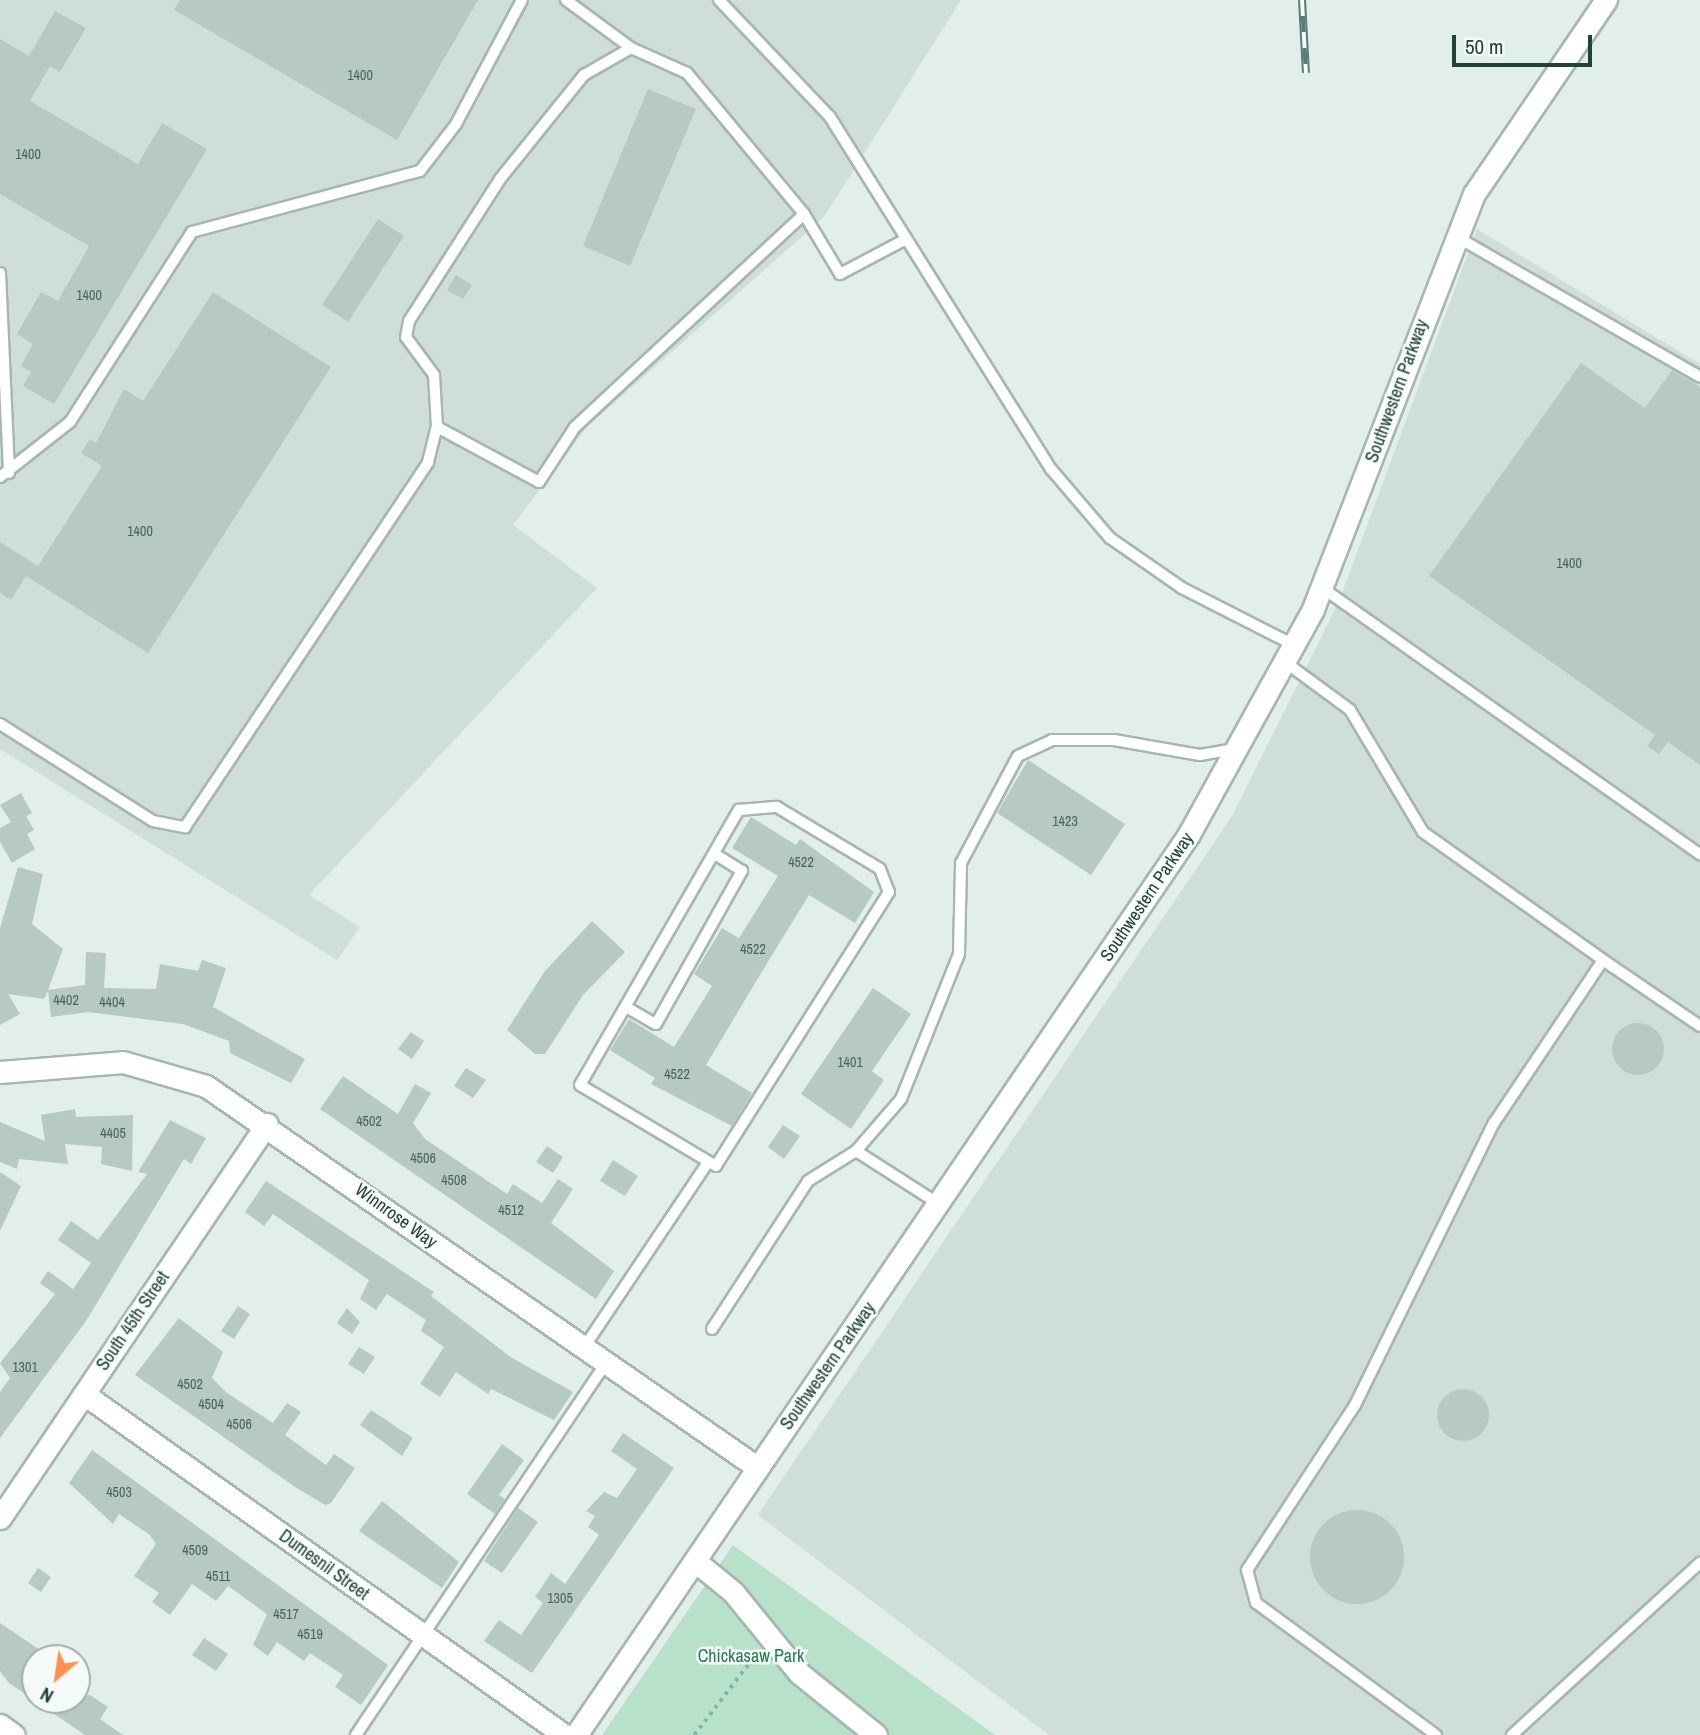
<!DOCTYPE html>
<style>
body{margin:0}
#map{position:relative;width:1700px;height:1735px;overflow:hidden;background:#e2eeea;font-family:"Archivo Narrow",sans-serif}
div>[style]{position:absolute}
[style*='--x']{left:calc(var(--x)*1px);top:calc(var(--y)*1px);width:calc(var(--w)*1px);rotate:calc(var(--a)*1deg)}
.built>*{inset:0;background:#d0ded9}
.green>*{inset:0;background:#b8e1c9}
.building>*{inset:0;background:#b7c9c3}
.round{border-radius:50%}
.path>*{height:3.5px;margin-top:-1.75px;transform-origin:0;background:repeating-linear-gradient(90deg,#7fb5ab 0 3.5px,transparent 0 8.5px)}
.roads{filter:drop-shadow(2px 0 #a4b7b2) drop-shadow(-2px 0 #a4b7b2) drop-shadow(0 2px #a4b7b2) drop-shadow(0 -2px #a4b7b2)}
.lane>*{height:10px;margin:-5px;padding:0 5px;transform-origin:5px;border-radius:5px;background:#fff}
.street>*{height:21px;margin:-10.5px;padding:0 10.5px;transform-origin:10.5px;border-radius:10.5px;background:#fff}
.secondary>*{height:21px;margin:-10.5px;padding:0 10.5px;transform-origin:10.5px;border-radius:10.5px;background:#fff}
.rail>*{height:8px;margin-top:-4px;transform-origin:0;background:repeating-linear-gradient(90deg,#f3faf7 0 16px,#5a7c78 0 32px);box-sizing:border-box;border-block:2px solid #5a7c78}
span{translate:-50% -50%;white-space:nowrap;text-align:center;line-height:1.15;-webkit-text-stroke:5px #f3faf7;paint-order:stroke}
.number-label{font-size:14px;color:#46635e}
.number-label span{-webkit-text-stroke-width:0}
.street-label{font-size:18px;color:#20413c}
.park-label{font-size:18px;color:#257c52}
.north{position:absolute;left:21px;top:1644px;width:70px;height:70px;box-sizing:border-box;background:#f3faf7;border:2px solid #9fb0ac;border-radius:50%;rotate:209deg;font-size:19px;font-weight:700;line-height:28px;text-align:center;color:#20413c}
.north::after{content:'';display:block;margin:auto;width:24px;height:32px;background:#ff914e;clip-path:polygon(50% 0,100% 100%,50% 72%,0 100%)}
.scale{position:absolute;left:1452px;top:35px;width:140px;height:32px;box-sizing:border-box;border:4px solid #20413c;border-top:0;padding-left:9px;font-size:21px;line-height:24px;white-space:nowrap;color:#20413c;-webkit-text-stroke:5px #f3faf7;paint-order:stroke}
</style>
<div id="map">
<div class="built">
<i style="clip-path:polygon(0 0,961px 0,824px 217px,587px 427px,513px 525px,597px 588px,309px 895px,360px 927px,337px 960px,0 749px)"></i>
<i style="clip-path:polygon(1477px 229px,1700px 364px,1700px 1735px,1049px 1735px,758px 1515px,1232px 816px,1339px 601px)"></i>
</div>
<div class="green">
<i style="clip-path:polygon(733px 1545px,995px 1735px,602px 1735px)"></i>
</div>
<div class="building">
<i style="clip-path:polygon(180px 0,478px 0,397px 140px,174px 10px)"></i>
<i style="clip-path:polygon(55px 11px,86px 28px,60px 72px,50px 66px,30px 101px,138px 164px,162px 123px,207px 149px,54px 404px,23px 386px,31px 372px,21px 366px,33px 344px,17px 334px,41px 292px,58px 301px,89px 246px,0 194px,0 39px,29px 56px)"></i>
<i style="clip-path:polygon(648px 89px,696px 109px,630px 266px,583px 246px)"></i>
<i style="clip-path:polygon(378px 219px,404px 236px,348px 322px,322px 305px)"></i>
<i style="clip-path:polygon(456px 275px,472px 285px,463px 299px,447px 290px)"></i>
<i style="clip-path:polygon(213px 292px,331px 367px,148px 653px,26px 576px,11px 600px,0 593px,0 542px,38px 566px,102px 466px,81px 453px,90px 439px,96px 443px,124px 389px,143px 401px)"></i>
<i style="clip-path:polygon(1581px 363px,1645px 408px,1672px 370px,1700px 387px,1700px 765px,1668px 742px,1659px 754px,1647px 746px,1655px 735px,1429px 576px)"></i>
<i style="clip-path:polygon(1028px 760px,1125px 824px,1091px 875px,997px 813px)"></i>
<i style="clip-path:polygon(21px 793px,32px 813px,26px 816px,34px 830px,27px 834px,35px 849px,12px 863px,0 842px,0 828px,11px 822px,0 805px)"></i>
<i style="clip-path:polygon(751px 817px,796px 845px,800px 839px,874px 892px,855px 923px,809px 895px,766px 965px,706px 1065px,752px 1093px,732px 1126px,651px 1084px,655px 1078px,610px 1050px,629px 1019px,674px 1047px,712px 986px,694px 974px,722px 928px,739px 938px,778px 876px,732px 848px)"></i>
<i style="clip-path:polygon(18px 867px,43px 874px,32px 924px,63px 949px,48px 990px,85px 985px,86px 952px,106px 953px,104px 988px,156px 989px,160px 964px,198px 971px,202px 960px,226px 968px,213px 1007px,305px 1059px,291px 1083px,230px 1053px,229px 1041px,183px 1024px,88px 1012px,51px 1017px,48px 991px,44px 999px,8px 994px,20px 1014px,0 1025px,0 928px)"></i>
<i style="clip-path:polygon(592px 921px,625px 952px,583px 995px,545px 1054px,535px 1054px,507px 1030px,545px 971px)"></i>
<i style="clip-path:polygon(873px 988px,911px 1014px,872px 1071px,884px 1080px,851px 1129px,801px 1094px)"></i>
<i class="round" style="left:1612px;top:1023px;width:52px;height:52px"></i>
<i style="clip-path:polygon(411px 1032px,424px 1041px,412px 1059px,398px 1049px)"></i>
<i style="clip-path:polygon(466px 1068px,486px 1080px,473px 1098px,454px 1086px)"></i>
<i style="clip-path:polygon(343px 1076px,398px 1114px,415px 1084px,431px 1093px,413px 1123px,425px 1139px,507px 1194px,513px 1184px,542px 1203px,558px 1179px,573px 1189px,551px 1223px,614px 1271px,596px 1299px,320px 1109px)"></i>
<i style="clip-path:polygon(75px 1109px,76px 1117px,133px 1115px,132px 1171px,101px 1164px,102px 1147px,65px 1144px,68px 1164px,19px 1159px,17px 1169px,0 1162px,0 1122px,45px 1141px,41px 1115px)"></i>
<i style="clip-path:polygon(170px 1120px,206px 1138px,191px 1164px,184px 1159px,86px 1321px,0 1438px,0 1392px,10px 1378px,0 1363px,55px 1294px,40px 1283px,48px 1271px,73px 1289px,91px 1263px,58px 1240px,71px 1221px,98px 1240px,147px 1174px,138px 1172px)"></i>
<i style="clip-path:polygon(783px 1125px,800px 1136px,784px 1159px,768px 1147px)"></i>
<i style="clip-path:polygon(547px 1146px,563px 1157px,553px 1173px,536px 1162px)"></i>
<i style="clip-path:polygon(613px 1160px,638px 1176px,625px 1196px,600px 1181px)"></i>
<i style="clip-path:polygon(0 1172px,21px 1186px,0 1231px)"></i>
<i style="clip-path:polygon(266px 1181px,434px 1292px,431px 1296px,512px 1358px,573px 1392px,554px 1420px,491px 1389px,488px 1394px,456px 1372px,440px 1397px,420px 1384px,444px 1347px,421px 1331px,426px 1320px,387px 1294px,376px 1310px,360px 1299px,369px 1280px,273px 1214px,264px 1226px,245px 1212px)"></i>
<i style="clip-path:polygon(238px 1306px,250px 1314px,234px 1339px,221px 1331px)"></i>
<i style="clip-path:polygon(347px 1308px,360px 1322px,352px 1334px,337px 1323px)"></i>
<i style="clip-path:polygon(179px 1318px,223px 1352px,212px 1378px,227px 1393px,273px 1423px,287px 1403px,301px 1412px,285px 1435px,326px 1465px,334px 1454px,355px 1468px,331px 1503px,325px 1505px,295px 1487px,135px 1375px)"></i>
<i style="clip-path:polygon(359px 1347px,375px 1357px,364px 1374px,348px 1364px)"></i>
<i class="round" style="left:1437px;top:1389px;width:52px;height:52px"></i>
<i style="clip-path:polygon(371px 1410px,413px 1438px,402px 1456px,360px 1425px)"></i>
<i style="clip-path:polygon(623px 1433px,674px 1468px,532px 1673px,484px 1641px,499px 1620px,521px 1635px,543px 1603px,535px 1597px,551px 1573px,565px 1584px,599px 1535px,588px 1527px,595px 1516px,586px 1511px,604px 1492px,617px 1498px,637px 1469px,611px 1451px)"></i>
<i style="clip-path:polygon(502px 1444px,524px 1460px,499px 1495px,505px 1499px,495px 1514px,467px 1494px)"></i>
<i style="clip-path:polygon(92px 1450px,388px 1665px,361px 1705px,335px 1687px,343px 1675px,310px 1653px,304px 1661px,277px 1642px,268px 1656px,253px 1645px,267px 1614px,228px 1586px,216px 1601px,192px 1584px,170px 1615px,152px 1602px,159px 1593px,134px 1576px,156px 1544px,150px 1535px,119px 1514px,113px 1524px,69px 1483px)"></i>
<i style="clip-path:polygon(382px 1501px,459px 1562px,442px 1588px,359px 1531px)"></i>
<i style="clip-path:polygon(518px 1508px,538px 1522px,502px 1573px,484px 1561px)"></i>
<i class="round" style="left:1310px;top:1510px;width:94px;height:94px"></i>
<i style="clip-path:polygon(38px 1568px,51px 1577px,41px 1592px,28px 1583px)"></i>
<i style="clip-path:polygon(0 1623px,40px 1650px,26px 1668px,35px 1675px,35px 1700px,90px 1695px,108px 1707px,100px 1719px,123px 1735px,85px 1735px,9px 1683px,0 1671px)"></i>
<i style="clip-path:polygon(204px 1638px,228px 1654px,216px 1671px,192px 1655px)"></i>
</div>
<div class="path">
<i style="--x:694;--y:1735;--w:105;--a:-52.4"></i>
</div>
<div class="roads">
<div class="lane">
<i style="--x:566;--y:0;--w:81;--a:36.4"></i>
<i style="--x:719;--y:0;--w:161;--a:46.5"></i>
<i style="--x:830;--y:117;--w:416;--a:57.9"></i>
<i style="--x:1051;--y:469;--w:91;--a:49.5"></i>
<i style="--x:1110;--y:538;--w:88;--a:34.8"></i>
<i style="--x:1182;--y:588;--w:126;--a:27"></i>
<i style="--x:1457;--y:237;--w:280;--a:29.9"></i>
<i style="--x:0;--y:273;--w:200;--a:87.4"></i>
<i style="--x:437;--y:427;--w:116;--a:28.3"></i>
<i style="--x:539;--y:482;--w:66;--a:-56.8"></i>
<i style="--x:575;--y:427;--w:313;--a:-42.9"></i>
<i style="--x:804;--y:214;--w:70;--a:59"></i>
<i style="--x:840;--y:274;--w:75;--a:-27.9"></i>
<i style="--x:0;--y:477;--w:89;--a:-38.2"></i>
<i style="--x:70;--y:422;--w:226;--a:-57.3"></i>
<i style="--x:192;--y:232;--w:236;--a:-15"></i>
<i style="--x:420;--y:171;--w:59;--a:-52.5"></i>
<i style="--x:456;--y:124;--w:140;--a:-62"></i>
<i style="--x:1321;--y:587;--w:464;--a:35.2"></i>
<i style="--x:1285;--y:662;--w:81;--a:36.4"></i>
<i style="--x:1350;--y:710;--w:142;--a:59.1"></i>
<i style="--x:1423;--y:832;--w:221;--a:35.4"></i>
<i style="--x:0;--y:724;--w:181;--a:32.4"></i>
<i style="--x:153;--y:821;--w:33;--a:11"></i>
<i style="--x:185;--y:827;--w:438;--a:-56.3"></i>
<i style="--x:428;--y:462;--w:36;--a:-76"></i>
<i style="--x:437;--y:427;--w:52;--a:-93.3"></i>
<i style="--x:434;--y:375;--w:47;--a:-126.4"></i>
<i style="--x:406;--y:337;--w:16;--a:-79"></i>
<i style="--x:409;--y:321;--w:169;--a:-57.3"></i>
<i style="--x:500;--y:179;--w:134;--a:-51.1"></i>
<i style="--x:584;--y:75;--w:54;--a:-29.9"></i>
<i style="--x:631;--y:48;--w:61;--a:24.1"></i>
<i style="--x:687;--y:73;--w:183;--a:50.3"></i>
<i style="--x:777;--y:807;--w:120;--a:31"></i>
<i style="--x:880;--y:869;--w:25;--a:69"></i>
<i style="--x:889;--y:892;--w:324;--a:122.3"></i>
<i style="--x:716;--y:1166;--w:158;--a:-149.2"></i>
<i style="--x:580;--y:1085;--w:318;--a:-60"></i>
<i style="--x:739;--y:810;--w:38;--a:-5"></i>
<i style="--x:626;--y:1007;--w:34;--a:30"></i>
<i style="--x:656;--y:1024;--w:176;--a:-60.7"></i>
<i style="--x:742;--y:871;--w:32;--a:-148"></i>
<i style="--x:856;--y:1151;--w:98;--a:32.6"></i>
<i style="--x:712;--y:1329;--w:176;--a:-57"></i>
<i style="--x:808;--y:1181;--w:57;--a:-32"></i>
<i style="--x:856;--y:1151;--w:69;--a:-49.1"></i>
<i style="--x:901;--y:1099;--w:156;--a:-68.2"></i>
<i style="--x:959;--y:954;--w:91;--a:-88.7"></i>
<i style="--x:961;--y:863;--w:121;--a:-62"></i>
<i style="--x:1018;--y:756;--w:38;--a:-25"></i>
<i style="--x:1052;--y:740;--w:62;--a:0"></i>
<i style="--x:1114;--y:740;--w:87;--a:9.9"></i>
<i style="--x:1200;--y:755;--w:34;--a:-10"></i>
<i style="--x:583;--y:1349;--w:225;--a:-56.2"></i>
<i style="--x:356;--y:1735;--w:447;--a:-56.1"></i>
<i style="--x:1436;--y:1735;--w:223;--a:-143.7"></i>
<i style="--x:1256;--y:1603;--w:34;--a:-105"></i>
<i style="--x:1247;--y:1570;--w:197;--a:-56.8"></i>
<i style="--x:1355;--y:1405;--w:314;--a:-63.8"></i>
<i style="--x:1494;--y:1123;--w:196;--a:-56.2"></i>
<i style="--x:1603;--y:960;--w:117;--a:34.2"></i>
<i style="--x:1512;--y:1735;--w:255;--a:-42.5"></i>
</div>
<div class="street">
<i style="--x:0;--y:1072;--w:123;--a:-4.6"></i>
<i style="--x:123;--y:1062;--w:86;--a:16.1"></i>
<i style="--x:206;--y:1086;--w:671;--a:34.68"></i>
<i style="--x:84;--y:1394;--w:589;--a:35.39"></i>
<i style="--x:0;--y:1518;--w:476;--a:-55.9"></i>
<i style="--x:695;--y:1561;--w:49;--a:39.2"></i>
<i style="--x:733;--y:1592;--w:104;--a:50.8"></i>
<i style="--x:799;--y:1673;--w:99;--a:38.8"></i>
<i style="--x:0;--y:1725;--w:17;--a:36"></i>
</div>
<div class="secondary">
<i style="--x:576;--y:1735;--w:1090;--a:-55.77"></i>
<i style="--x:1189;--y:834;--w:257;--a:-61.1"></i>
<i style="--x:1313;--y:609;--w:445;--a:-68.8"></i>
<i style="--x:1474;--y:194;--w:235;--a:-55.8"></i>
</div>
</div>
<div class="rail">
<i style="--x:1302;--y:0;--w:73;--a:86.9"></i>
</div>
<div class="number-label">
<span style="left:360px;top:75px">1400</span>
<span style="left:28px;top:154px">1400</span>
<span style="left:89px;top:295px">1400</span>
<span style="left:140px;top:531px">1400</span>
<span style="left:1569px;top:563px">1400</span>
<span style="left:1065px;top:821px">1423</span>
<span style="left:801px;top:862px">4522</span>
<span style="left:753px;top:949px">4522</span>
<span style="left:66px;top:1000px">4402</span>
<span style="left:112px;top:1002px">4404</span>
<span style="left:850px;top:1062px">1401</span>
<span style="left:677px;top:1074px">4522</span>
<span style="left:369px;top:1121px">4502</span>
<span style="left:113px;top:1133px">4405</span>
<span style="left:423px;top:1158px">4506</span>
<span style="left:454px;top:1180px">4508</span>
<span style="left:511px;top:1210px">4512</span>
<span style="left:25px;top:1367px">1301</span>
<span style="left:190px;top:1384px">4502</span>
<span style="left:211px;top:1404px">4504</span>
<span style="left:239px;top:1424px">4506</span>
<span style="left:119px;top:1492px">4503</span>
<span style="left:195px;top:1550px">4509</span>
<span style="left:218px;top:1576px">4511</span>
<span style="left:560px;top:1598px">1305</span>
<span style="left:286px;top:1614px">4517</span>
<span style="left:310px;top:1634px">4519</span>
</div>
<div class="street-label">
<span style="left:1397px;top:391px;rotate:-70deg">Southwestern Parkway</span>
<span style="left:1147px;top:897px;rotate:-56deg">Southwestern Parkway</span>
<span style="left:396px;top:1216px;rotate:36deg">Winnrose Way</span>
<span style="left:133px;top:1321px;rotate:-56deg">South 45th Street</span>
<span style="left:828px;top:1366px;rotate:-55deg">Southwestern Parkway</span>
<span style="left:324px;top:1565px;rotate:36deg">Dumesnil Street</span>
</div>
<div class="park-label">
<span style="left:751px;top:1656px">Chickasaw Park</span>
</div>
<div class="north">N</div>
<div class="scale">50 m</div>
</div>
